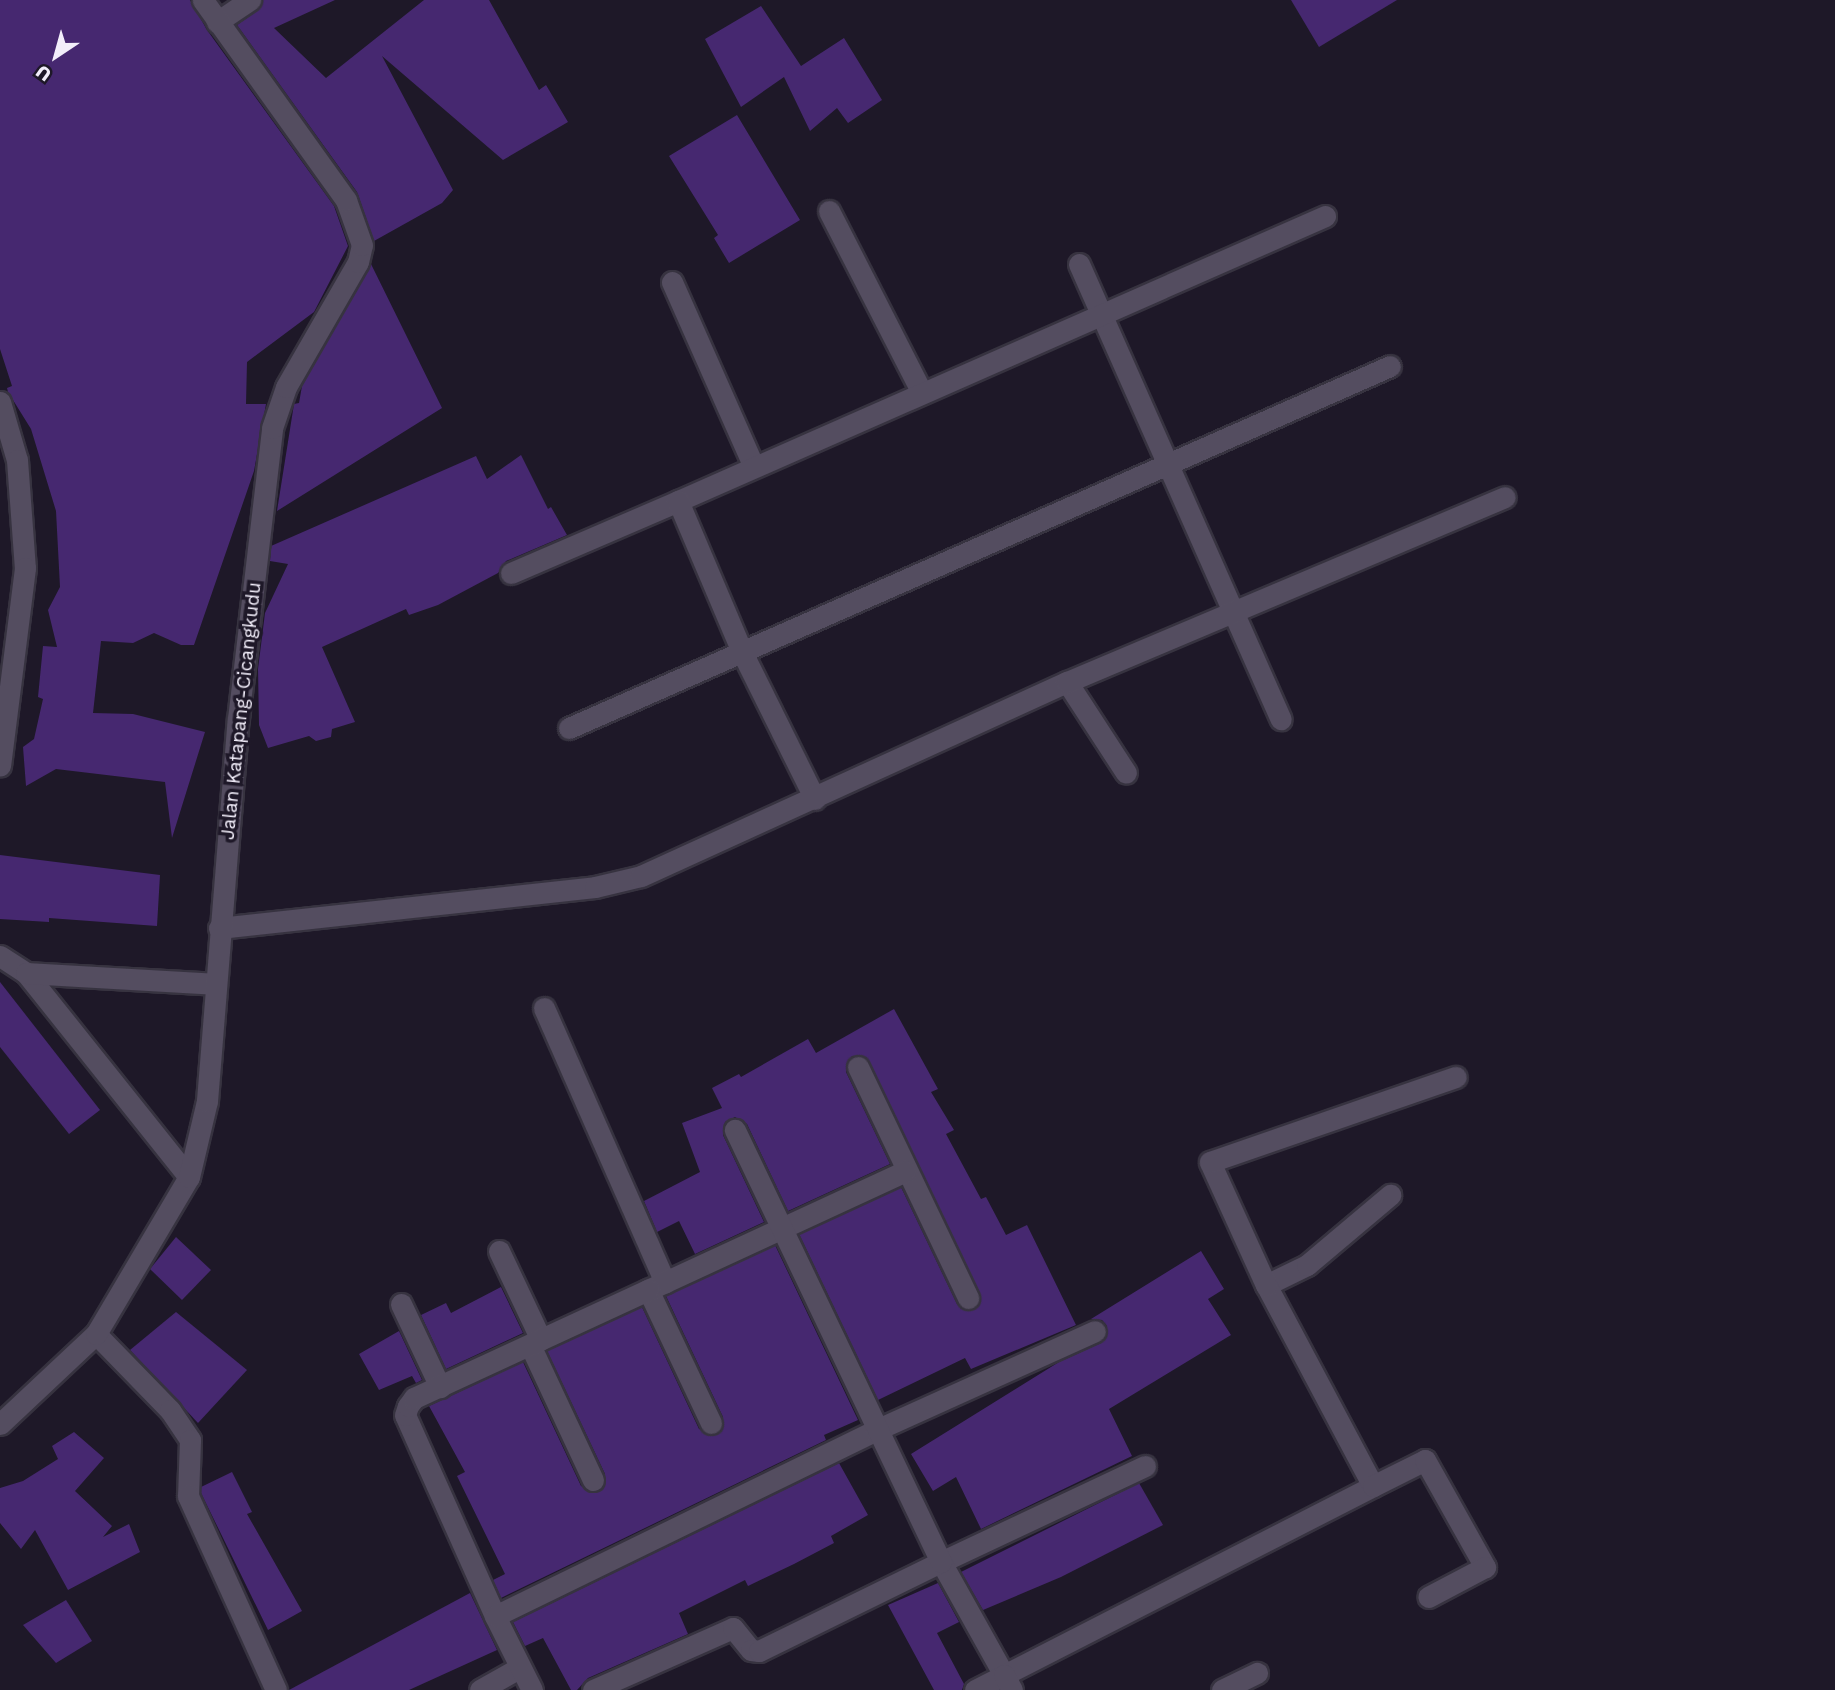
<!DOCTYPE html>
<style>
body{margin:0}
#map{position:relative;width:1835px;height:1690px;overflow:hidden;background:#1e1828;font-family:"Work Sans",sans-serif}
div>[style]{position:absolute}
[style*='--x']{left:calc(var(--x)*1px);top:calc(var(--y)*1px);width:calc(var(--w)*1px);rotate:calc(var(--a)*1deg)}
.building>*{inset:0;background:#462870}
.roads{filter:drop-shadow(2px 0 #373340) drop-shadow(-2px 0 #373340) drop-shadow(0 2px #373340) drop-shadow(0 -2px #373340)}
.minor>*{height:21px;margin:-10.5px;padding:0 10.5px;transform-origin:10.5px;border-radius:10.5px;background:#544d60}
span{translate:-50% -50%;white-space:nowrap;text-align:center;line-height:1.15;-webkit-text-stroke:7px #1e1828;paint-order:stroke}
.street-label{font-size:19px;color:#f2eefa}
.north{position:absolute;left:21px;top:21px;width:70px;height:70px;-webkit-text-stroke:5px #1e1828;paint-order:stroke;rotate:216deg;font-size:19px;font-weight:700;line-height:28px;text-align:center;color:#f2eefa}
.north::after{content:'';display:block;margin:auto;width:24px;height:32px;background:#f2eefa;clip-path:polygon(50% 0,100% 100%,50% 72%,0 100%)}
</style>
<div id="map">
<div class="building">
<i style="clip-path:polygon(0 0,190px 0,207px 30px,334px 206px,348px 246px,314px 312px,247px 362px,246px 404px,266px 404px,254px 471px,194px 645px,181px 645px,154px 633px,133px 643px,101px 641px,93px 713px,133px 714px,205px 732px,172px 838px,165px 782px,56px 769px,26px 786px,23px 747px,34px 739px,43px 699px,38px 697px,43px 646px,57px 647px,48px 610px,60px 587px,56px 511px,31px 429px,8px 392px,7px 388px,12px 386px,0 349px)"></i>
<i style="clip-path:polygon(263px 0,335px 0,274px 28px,326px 78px,424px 0,489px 0,539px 90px,546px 85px,568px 122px,503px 160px,382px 56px,453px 190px,442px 203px,374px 241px,357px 192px,237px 25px,258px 10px)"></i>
<i style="clip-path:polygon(1291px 0,1397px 0,1319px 47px)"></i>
<i style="clip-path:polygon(761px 6px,801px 66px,844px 38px,882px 100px,848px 123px,837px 108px,810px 131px,784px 77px,741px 107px,705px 39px)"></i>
<i style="clip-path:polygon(737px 115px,800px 220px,729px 263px,714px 238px,718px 235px,669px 156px)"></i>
<i style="clip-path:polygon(371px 264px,442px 408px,277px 511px,294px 404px,299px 403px,302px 386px)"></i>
<i style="clip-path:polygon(521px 455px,548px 509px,551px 507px,567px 535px,506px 561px,498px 573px,438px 605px,409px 615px,406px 609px,322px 647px,355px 722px,332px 729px,331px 737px,316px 741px,309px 736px,268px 748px,259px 725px,258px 669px,265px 613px,288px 564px,270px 561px,271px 546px,476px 456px,487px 479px)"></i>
<i style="clip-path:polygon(0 855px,160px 875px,157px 926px,49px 918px,49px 922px,0 919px)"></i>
<i style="clip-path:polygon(0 982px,100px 1110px,69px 1134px,0 1047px)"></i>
<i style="clip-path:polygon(894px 1009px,938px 1089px,931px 1092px,954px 1130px,946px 1134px,981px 1199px,986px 1197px,1006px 1235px,1027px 1225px,1076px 1325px,971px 1369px,965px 1358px,878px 1400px,799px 1234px,901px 1187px,957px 1304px,973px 1310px,981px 1298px,866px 1057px,852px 1056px,846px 1072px,890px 1164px,788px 1211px,747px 1124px,735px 1117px,725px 1122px,723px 1135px,764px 1222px,695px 1254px,679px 1221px,657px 1232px,644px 1201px,700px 1172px,682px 1123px,722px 1108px,712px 1088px,739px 1074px,741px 1077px,808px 1039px,816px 1053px)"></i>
<i style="clip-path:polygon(176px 1237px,211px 1270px,182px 1300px,150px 1269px)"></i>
<i style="clip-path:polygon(775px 1245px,858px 1420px,824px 1435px,826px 1440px,501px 1598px,493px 1580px,505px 1574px,457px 1476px,465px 1472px,429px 1406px,523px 1362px,581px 1486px,598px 1492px,604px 1487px,605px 1474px,547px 1351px,642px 1307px,699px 1429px,716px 1435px,722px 1430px,723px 1417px,666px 1296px)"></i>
<i style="clip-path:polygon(1201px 1251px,1224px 1289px,1208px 1299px,1231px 1335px,1109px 1409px,1132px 1456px,981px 1529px,956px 1477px,933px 1491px,911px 1454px,1059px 1362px,1101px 1343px,1107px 1326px,1102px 1320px,1091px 1319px)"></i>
<i style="clip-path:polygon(501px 1287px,523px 1333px,446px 1369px,421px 1315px,446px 1303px,451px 1313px)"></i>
<i style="clip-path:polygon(176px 1312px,247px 1370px,198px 1423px,130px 1350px)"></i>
<i style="clip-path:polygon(399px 1331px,422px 1380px,416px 1383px,412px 1376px,379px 1390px,359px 1354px)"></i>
<i style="clip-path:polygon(74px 1432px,104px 1458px,75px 1491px,112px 1526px,103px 1537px,129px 1524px,140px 1552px,68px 1590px,35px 1530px,21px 1549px,0 1523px,0 1488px,23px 1481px,58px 1459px,52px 1446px)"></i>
<i style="clip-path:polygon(839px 1463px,868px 1515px,831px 1536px,834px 1543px,794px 1564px,748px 1586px,745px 1580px,679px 1613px,688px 1634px,588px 1678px,577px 1690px,571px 1690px,543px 1638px,525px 1646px,513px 1622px)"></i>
<i style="clip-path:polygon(232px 1472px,252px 1512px,247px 1514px,302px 1611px,268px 1630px,201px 1493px,201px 1487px)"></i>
<i style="clip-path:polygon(1139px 1483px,1163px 1525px,1061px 1577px,983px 1610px,961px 1572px)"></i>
<i style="clip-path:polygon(938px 1583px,959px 1622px,937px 1633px,964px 1684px,962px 1690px,934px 1690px,888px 1605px)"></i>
<i style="clip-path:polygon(470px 1593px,497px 1650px,409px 1690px,289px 1690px)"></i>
<i style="clip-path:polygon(66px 1600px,92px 1641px,56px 1663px,23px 1625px)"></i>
</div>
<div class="roads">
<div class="minor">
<i style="--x:217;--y:22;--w:40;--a:-34"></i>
<i style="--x:829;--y:211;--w:202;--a:62.9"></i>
<i style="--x:1079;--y:264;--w:498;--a:66.1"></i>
<i style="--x:672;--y:282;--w:202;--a:66.1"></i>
<i style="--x:0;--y:402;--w:60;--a:73.7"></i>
<i style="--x:17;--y:460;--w:108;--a:85.8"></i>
<i style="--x:25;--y:568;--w:199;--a:97.2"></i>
<i style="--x:678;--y:501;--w:707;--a:-23.77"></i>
<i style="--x:511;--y:573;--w:182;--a:-23.3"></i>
<i style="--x:678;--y:501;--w:164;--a:67"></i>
<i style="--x:742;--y:652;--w:164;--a:63.6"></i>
<i style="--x:1067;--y:682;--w:108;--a:57"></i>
<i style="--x:569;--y:728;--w:897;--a:-23.79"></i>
<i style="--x:219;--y:928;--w:378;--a:-6.2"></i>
<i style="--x:595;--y:887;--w:47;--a:-13.4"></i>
<i style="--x:641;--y:876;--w:468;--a:-24.5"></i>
<i style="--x:1067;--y:682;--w:475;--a:-22.9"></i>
<i style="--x:0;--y:956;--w:31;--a:33"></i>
<i style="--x:26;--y:973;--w:261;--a:51.4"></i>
<i style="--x:26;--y:973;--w:188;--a:3.3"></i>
<i style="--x:544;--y:1008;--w:300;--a:66.2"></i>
<i style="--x:858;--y:1067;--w:256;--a:64.5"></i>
<i style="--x:499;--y:1251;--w:98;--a:64.7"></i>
<i style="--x:1266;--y:1285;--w:46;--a:-26"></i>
<i style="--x:1307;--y:1265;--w:109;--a:-40.1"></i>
<i style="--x:401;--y:1304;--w:92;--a:64.8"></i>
<i style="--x:96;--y:1334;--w:106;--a:45.8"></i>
<i style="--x:170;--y:1410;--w:36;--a:56"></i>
<i style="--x:190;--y:1440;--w:56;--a:92"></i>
<i style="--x:188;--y:1496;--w:213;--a:65.6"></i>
<i style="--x:530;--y:1345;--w:149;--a:65"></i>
<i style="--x:711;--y:1423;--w:147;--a:-115.3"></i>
<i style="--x:648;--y:1290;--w:283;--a:-24.8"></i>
<i style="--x:0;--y:1424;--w:132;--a:-43.2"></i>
<i style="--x:96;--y:1334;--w:182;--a:-59.4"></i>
<i style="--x:189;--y:1177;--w:78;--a:-76.7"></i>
<i style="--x:207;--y:1101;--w:383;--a:-85.4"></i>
<i style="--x:238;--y:719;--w:293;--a:-83.3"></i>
<i style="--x:272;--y:428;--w:43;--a:-71.1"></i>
<i style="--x:286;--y:387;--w:144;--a:-60.1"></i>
<i style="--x:358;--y:262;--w:17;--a:-77"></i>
<i style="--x:362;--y:245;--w:48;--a:-109.6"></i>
<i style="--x:346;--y:200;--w:246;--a:-125.6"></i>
<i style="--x:1145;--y:1466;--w:225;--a:154.8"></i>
<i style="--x:941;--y:1562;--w:129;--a:60.9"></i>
<i style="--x:1004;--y:1675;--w:415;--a:-27.1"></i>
<i style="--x:1373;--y:1486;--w:228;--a:-118"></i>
<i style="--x:1266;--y:1285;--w:135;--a:-114.5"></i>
<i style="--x:1210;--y:1162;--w:260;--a:-19.1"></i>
<i style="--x:1373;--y:1486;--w:58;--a:-26.6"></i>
<i style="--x:1425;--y:1460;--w:123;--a:60.7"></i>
<i style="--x:1485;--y:1567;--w:64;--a:152.2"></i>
<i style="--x:495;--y:1616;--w:220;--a:-114.1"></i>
<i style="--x:405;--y:1415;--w:9;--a:-72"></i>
<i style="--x:408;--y:1406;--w:10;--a:-53"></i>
<i style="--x:414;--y:1398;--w:258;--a:-24.8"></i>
<i style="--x:480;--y:1690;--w:45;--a:-29.4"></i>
<i style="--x:532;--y:1690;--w:83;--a:-116.6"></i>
<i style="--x:495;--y:1616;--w:424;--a:-26"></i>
<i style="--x:876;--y:1430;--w:240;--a:-24.3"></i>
<i style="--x:593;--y:1690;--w:153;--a:-23.9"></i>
<i style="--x:733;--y:1628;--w:28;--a:51"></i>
<i style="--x:751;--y:1650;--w:8;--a:7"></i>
<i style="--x:759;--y:1651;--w:203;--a:-26.1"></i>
<i style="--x:941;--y:1562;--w:479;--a:-115.5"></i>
<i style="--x:975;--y:1690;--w:33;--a:-27"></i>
<i style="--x:1004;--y:1675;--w:17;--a:62"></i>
<i style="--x:1222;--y:1690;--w:39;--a:-26"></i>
</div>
</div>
<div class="street-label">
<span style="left:241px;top:711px;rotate:-84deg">Jalan Katapang-Cicangkudu</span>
</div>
<div class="north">U</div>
</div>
